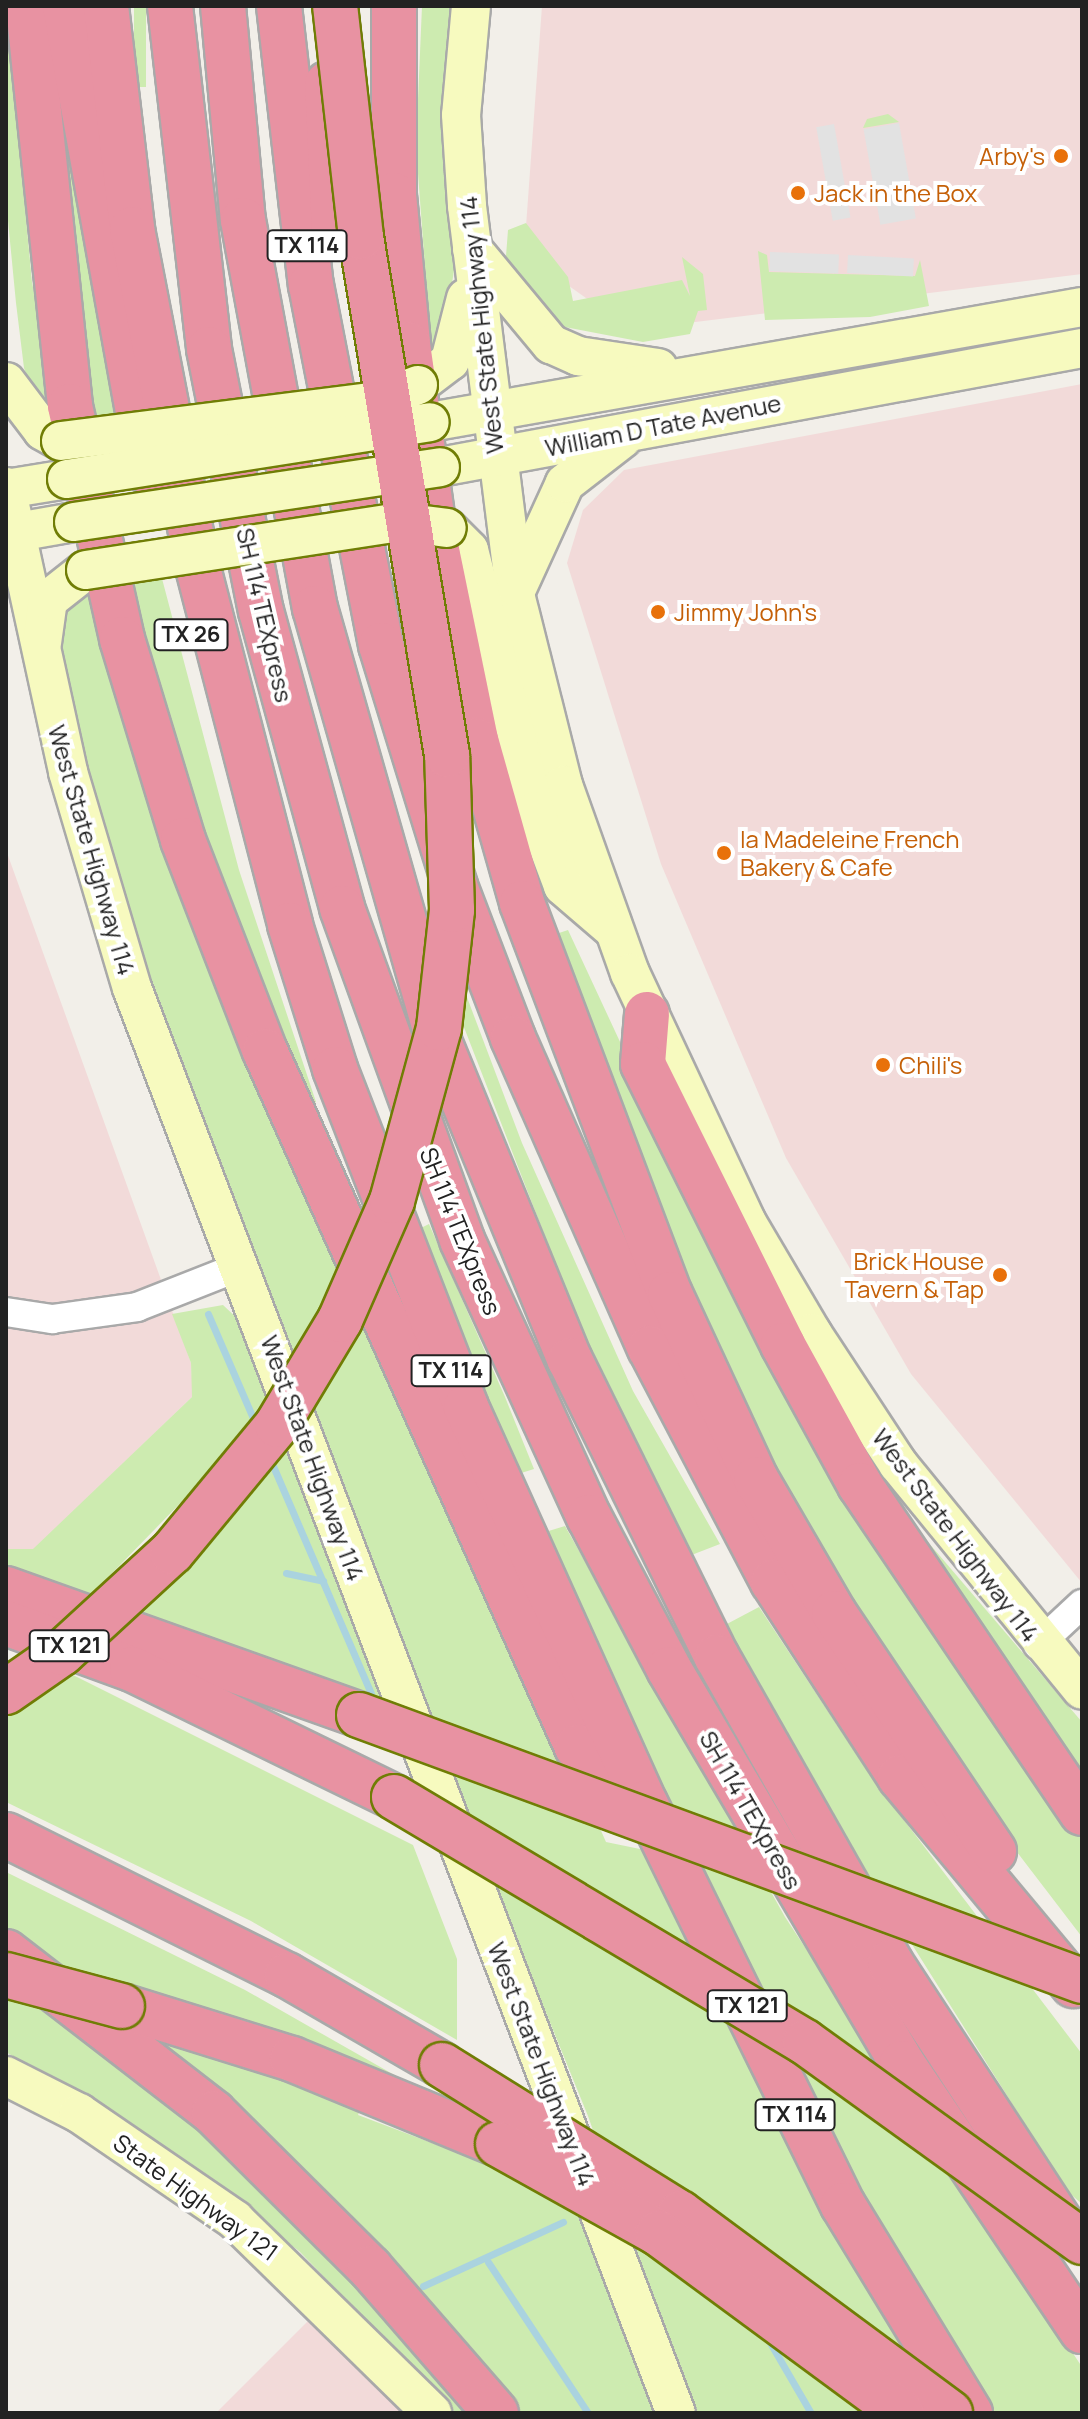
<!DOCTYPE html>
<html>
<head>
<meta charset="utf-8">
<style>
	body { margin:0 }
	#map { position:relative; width:1088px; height:2419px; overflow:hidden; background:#f2efe9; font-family:Manrope,sans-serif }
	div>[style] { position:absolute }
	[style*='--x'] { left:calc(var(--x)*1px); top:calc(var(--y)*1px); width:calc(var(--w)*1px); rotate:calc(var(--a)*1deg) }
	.commercial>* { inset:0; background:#f2dad9 }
	.grass>* { inset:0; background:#cdebb0; transform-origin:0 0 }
	.parking>* { inset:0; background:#e2e2e2; transform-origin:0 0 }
	.stream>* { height:7px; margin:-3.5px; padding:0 3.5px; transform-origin:3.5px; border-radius:3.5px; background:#aad3df }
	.roads { filter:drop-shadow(2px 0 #a9a9a9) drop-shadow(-2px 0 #a9a9a9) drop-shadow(0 2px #a9a9a9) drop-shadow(0 -2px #a9a9a9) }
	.minor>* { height:28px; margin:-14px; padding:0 14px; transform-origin:14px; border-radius:14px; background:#fff }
	.secondary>* { height:38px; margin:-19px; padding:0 19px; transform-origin:19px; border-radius:19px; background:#f7fabf }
	.motorway>* { height:44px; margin:-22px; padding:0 22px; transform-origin:22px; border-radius:22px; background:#e892a2 }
	.bridges { filter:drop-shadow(2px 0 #707d05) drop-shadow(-2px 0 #707d05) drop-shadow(0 2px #707d05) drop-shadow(0 -2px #707d05) }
	.secondary-bridge>* { height:38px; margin:-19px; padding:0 19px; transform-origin:19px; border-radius:19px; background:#f7fabf }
	.motorway-bridge>* { height:44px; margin:-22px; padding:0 22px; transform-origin:22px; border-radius:22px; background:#e892a2 }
	.dots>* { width:22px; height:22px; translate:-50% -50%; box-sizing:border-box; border:4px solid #fff; border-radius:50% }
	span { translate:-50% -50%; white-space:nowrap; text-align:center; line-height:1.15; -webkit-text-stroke:8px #fff; paint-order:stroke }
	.shield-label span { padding:2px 6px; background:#fff; border:2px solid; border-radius:6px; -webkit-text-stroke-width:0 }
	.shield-label { font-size:22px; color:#222; font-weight:700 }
	.food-label { font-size:24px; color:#c56008 }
	.right { translate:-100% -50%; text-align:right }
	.left { translate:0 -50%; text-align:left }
	.street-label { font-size:24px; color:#222 }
	.frame { position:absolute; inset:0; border:8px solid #222; pointer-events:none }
</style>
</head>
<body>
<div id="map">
	<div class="commercial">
		<div style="clip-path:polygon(542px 6px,1082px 6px,1082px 274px,631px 330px,524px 254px)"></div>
		<div style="clip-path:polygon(1082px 384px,1082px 1583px,911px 1374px,786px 1158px,661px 864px,567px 563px,583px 510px,624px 470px)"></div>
		<div style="clip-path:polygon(6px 850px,191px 1363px,193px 1396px,33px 1550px,17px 1553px,6px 1549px)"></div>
		<div style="clip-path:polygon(312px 2317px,409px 2413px,216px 2413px)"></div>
	</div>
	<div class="grass">
		<div style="clip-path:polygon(6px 6px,32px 282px,57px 412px,34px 395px,24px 368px,16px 303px,6px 200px)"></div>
		<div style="clip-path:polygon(50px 6px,123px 416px,115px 419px,89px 416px)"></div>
		<div style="left:134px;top:6px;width:12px;height:81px"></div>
		<div style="clip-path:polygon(422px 6px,457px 6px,456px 258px,442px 346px,431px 347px,416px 147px)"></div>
		<div style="clip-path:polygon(888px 114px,899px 122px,863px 128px,867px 119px)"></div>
		<div style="clip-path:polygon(526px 223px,568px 277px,573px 301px,682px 280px,690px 296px,682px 257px,703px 274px,707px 310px,698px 311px,690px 334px,643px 342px,549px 324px,517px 287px,506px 256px,508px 230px)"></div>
		<div style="clip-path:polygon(758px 251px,767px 255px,769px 272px,915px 276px,920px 260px,929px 306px,870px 317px,765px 320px)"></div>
		<div style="clip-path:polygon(160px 571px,239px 870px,316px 1102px,308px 1107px,216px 880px,121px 579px)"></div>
		<div style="clip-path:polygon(87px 587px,188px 898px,606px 1842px,698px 1861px,542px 1533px,565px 1526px,785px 1917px,1082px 2367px,1082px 2413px,692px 2413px,588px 2116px,405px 1666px,131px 939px,57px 659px,71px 594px)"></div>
		<div style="clip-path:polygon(568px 930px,721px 1259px,968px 1677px,1082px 1838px,1082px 1937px,926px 1733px,793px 1514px,664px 1242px,559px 933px)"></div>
		<div style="clip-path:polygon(465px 992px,522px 1143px,633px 1391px,720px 1544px,689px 1556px,594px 1363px,460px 1017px)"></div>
		<div style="clip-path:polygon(429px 1224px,505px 1397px,534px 1469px,518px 1474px,419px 1229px)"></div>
		<div style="clip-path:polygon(223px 1305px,240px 1321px,269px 1393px,226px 1456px,87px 1599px,6px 1569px,6px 1549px,33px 1549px,192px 1397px,191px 1363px,172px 1314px)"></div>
		<div style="clip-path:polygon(289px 1441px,387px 1705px,135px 1614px,231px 1516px)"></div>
		<div style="clip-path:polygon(904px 1514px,1082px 1722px,1082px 1786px)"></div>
		<div style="clip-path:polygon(759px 1607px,872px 1778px,1082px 2054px,1082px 2204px,1067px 2191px,852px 1849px,725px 1625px)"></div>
		<div style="clip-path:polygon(63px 1670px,413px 1845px,457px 1959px,457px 2040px,251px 1921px,6px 1802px,6px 1712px)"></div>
		<div style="clip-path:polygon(6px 1872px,245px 1990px,412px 2085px,64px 1972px,6px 1934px)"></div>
		<div style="clip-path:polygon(6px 2000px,80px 2020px,316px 2233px,476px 2413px,456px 2413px,299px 2251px,172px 2156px,6px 2052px)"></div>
		<div style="clip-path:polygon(163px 2031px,362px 2106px,358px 2115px,498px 2168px,584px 2216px,662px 2413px,509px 2413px,155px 2042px)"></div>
	</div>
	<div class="parking">
		<div style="left:899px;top:123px;width:97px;height:36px;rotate:80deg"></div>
		<div style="left:834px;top:124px;width:95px;height:18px;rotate:80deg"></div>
		<div style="left:770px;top:252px;width:69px;height:19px;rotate:2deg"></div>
		<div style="left:848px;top:255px;width:66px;height:18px;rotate:3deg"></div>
	</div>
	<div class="stream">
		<div style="--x:208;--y:1314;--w:121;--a:66.6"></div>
		<div style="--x:270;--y:1459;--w:255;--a:66.7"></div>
		<div style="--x:286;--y:1573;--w:38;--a:12"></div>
		<div style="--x:488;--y:2262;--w:181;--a:56.5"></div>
		<div style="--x:423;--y:2286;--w:154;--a:-24.6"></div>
		<div style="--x:765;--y:2334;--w:91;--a:59.8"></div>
	</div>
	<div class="roads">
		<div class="minor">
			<div style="--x:6;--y:1312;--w:47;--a:8.7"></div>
			<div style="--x:52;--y:1319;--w:86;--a:-8"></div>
			<div style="--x:137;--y:1307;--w:112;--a:-21.5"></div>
			<div style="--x:1038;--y:1645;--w:60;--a:-43"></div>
		</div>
		<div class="secondary">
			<div style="--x:471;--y:6;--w:109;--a:95.2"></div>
			<div style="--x:461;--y:115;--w:91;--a:86.2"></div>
			<div style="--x:467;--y:206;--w:391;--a:82.9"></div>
			<div style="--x:515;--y:594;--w:197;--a:75.9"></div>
			<div style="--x:563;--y:785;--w:200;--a:70.4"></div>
			<div style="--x:630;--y:973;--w:274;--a:64.9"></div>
			<div style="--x:746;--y:1221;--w:130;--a:59.5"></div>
			<div style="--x:812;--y:1333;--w:157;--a:56.7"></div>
			<div style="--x:898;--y:1464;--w:291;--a:50.8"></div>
			<div style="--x:472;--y:249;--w:124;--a:50.3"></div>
			<div style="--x:551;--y:344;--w:30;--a:24"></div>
			<div style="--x:578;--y:356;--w:81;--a:8.5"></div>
			<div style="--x:6;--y:382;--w:61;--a:52.9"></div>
			<div style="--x:43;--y:431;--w:21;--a:29"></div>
			<div style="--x:418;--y:385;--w:40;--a:-37"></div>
			<div style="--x:450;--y:361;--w:65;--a:-75.7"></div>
			<div style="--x:430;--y:422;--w:662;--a:-10"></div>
			<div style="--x:440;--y:467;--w:653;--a:-10.5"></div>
			<div style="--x:6;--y:487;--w:292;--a:77.7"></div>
			<div style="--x:68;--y:772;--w:225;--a:73.5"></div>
			<div style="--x:132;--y:988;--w:1525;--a:69.11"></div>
			<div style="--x:6;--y:489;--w:62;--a:-9.3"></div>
			<div style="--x:447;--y:528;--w:31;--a:45"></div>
			<div style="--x:469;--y:550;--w:269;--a:75.8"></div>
			<div style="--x:535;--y:811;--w:80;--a:69.5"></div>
			<div style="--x:563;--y:886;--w:66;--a:40.7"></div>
			<div style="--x:6;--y:534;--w:69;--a:-10"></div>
			<div style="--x:517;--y:588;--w:115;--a:-65.4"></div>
			<div style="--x:565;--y:483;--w:73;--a:-37.8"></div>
			<div style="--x:42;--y:643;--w:43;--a:-82.1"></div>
			<div style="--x:48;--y:600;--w:48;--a:-38.3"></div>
			<div style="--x:6;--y:2076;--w:82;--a:26.9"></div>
			<div style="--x:79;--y:2113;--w:189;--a:34.4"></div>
			<div style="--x:235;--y:2220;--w:276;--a:44.4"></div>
		</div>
		<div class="motorway">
			<div style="--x:28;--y:6;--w:402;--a:84"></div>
			<div style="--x:70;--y:406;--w:239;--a:77.4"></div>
			<div style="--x:122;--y:639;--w:210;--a:73.1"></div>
			<div style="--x:183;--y:840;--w:226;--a:68.8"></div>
			<div style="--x:265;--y:1051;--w:763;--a:65.85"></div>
			<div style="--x:577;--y:1747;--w:78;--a:39.8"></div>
			<div style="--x:65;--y:6;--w:474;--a:79.8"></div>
			<div style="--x:106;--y:6;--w:225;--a:83.3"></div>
			<div style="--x:132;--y:229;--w:345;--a:79"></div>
			<div style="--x:198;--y:568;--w:369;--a:75.5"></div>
			<div style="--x:290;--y:925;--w:151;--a:72.6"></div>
			<div style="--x:335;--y:1069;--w:362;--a:68.8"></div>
			<div style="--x:466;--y:1407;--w:435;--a:65.7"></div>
			<div style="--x:645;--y:1803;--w:448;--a:63.8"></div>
			<div style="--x:843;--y:2205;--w:244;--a:58.6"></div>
			<div style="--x:170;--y:6;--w:345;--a:83.5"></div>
			<div style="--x:209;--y:349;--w:267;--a:78.8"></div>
			<div style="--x:261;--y:611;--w:308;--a:74.7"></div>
			<div style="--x:342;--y:908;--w:353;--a:70.1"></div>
			<div style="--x:462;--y:1240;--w:305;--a:65.4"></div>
			<div style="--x:589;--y:1517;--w:172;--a:62.2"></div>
			<div style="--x:669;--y:1669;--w:458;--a:59.4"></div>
			<div style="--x:902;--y:2063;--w:323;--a:56.1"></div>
			<div style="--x:223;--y:6;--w:215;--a:84.7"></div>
			<div style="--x:243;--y:220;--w:395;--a:79.5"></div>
			<div style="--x:315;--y:608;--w:443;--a:74.1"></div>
			<div style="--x:436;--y:1034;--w:352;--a:67.7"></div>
			<div style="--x:570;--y:1360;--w:331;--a:63.7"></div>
			<div style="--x:717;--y:1657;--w:351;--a:60.4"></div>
			<div style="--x:890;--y:1962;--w:316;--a:56.8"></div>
			<div style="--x:279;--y:6;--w:281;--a:83.5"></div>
			<div style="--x:311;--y:285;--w:367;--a:79"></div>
			<div style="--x:381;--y:645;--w:252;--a:72.9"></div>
			<div style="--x:455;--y:886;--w:163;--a:69.1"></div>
			<div style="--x:513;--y:1038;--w:339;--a:66.2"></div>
			<div style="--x:650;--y:1348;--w:264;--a:62.3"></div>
			<div style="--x:773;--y:1582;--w:233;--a:56.9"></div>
			<div style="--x:900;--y:1777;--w:271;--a:50.2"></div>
			<div style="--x:394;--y:6;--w:189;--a:90"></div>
			<div style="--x:394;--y:195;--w:150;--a:84.6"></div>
			<div style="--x:408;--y:344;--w:208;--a:82"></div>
			<div style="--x:437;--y:550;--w:194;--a:78.4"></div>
			<div style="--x:476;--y:740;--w:169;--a:74.2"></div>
			<div style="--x:522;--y:903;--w:418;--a:69.3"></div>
			<div style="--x:670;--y:1294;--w:204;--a:65.1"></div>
			<div style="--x:756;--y:1479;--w:155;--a:59.8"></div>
			<div style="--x:834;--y:1613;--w:287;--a:56.1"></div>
			<div style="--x:327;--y:84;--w:151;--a:87.3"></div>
			<div style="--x:647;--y:1014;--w:50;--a:94.6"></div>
			<div style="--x:643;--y:1064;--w:314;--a:63.5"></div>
			<div style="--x:783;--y:1345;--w:160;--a:61.2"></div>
			<div style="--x:860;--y:1485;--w:396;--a:55.9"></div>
			<div style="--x:6;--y:1589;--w:375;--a:19.6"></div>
			<div style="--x:6;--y:1623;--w:134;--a:20.1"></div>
			<div style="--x:132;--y:1669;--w:292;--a:26"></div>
			<div style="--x:6;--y:1835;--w:314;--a:26.5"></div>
			<div style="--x:287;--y:1975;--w:179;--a:30.1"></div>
			<div style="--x:6;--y:1952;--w:263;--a:37.7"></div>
			<div style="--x:214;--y:2113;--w:220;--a:44.8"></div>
			<div style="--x:370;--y:2268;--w:192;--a:49"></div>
			<div style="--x:122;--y:2006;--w:178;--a:17.3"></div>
			<div style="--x:292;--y:2059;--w:223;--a:22.4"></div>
		</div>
	</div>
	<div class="bridges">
		<div class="secondary-bridge">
			<div style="--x:61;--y:441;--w:319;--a:-7.2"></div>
			<div style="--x:377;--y:401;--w:44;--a:-21.3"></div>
			<div style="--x:67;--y:479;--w:367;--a:-8.9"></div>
			<div style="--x:74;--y:522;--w:370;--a:-8.5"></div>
			<div style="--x:86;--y:570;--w:319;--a:-8.7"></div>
			<div style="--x:401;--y:522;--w:46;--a:7.4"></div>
		</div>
		<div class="motorway-bridge">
			<div style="--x:6;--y:1692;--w:68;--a:-34.9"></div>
			<div style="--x:62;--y:1653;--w:149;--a:-42.6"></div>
			<div style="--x:172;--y:1552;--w:165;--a:-50.4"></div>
			<div style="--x:277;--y:1425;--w:122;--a:-59"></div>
			<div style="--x:340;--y:1320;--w:130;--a:-66.4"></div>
			<div style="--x:392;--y:1201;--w:179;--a:-74.8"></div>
			<div style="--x:439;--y:1028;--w:119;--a:-83.7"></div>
			<div style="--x:452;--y:910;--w:155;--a:-91.8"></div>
			<div style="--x:447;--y:755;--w:525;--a:-99.43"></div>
			<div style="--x:361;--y:237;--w:232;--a:-96.4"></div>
			<div style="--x:359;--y:1715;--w:770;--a:20.2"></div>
			<div style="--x:394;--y:1797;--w:478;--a:30.8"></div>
			<div style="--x:805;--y:2042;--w:342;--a:35.8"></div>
			<div style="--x:6;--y:1975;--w:120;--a:15"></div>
			<div style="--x:442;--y:2065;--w:280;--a:31.9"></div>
			<div style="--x:680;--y:2213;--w:336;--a:36.5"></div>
			<div style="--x:498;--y:2144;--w:183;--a:29.1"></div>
			<div style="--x:658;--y:2233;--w:303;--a:36.4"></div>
		</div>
	</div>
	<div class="dots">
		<div style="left:1061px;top:156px;background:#e8710a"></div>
		<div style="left:798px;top:193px;background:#e8710a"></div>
		<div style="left:658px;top:612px;background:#e8710a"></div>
		<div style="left:724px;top:853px;background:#e8710a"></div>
		<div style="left:883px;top:1065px;background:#e8710a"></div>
		<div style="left:1000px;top:1275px;background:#e8710a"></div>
	</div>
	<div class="shield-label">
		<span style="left:307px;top:246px">TX 114</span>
		<span style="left:191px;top:635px">TX 26</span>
		<span style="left:451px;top:1371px">TX 114</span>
		<span style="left:69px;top:1646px">TX 121</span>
		<span style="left:747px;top:2006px">TX 121</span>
		<span style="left:795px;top:2115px">TX 114</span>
	</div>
	<div class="food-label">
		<span class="right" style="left:1045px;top:156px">Arby's</span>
		<span class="left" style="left:814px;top:193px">Jack in the Box</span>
		<span class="left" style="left:674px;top:612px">Jimmy John's</span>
		<span class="left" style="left:740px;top:853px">la Madeleine French<br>Bakery &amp; Cafe</span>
		<span class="left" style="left:899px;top:1065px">Chili's</span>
		<span class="right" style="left:984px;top:1275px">Brick House<br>Tavern &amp; Tap</span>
	</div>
	<div class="street-label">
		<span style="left:481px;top:325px;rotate:-96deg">West State Highway 114</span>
		<span style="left:663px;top:425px;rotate:-11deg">William D Tate Avenue</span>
		<span style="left:265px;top:615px;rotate:77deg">SH 114 TEXpress</span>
		<span style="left:92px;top:850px;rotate:74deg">West State Highway 114</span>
		<span style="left:461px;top:1231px;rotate:68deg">SH 114 TEXpress</span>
		<span style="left:313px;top:1458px;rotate:70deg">West State Highway 114</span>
		<span style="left:956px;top:1535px;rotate:53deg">West State Highway 114</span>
		<span style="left:751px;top:1810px;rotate:60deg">SH 114 TEXpress</span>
		<span style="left:542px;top:2064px;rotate:69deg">West State Highway 114</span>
		<span style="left:196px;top:2197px;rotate:36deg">State Highway 121</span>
	</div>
	<div class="frame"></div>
</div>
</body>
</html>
